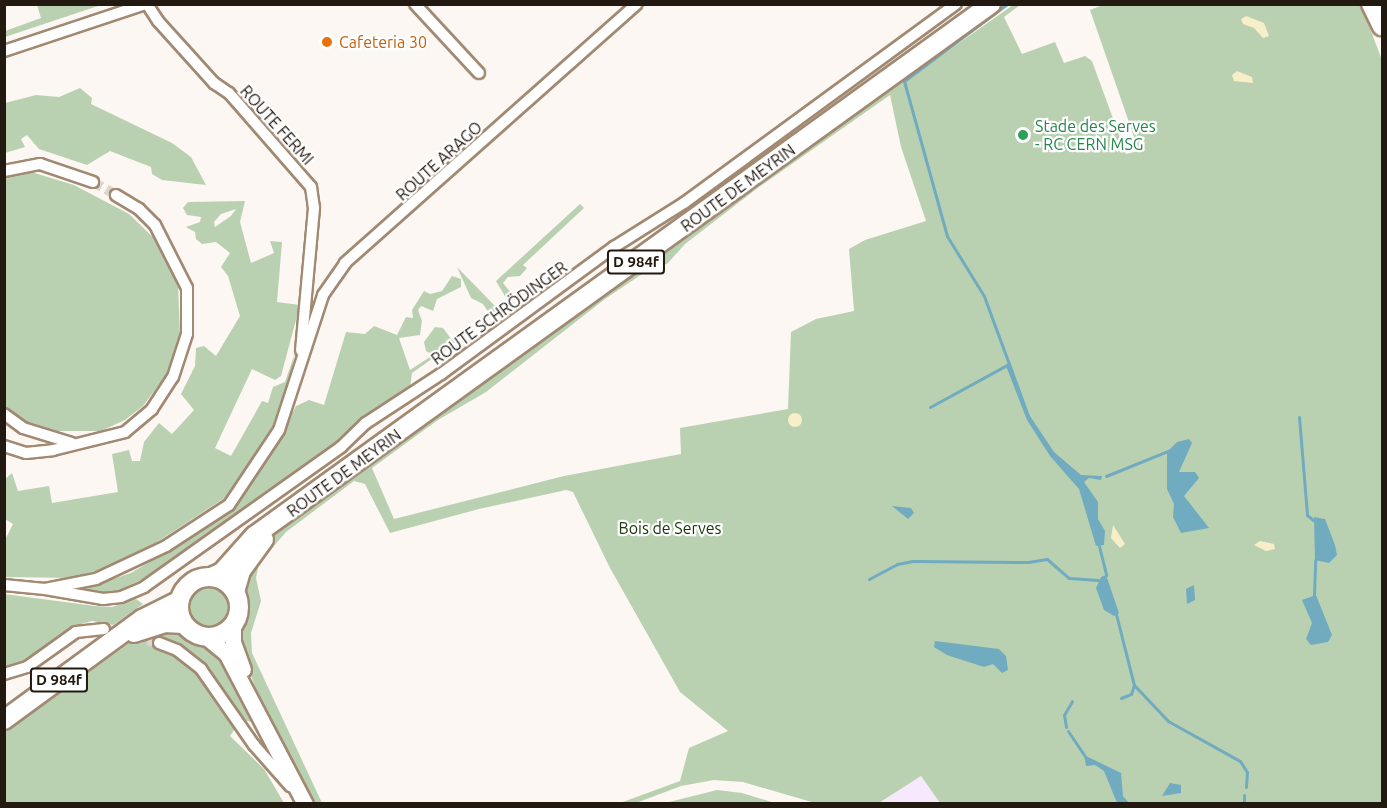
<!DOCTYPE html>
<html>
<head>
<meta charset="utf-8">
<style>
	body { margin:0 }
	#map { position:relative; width:1387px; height:808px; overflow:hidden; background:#fcf7f2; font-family:Ubuntu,sans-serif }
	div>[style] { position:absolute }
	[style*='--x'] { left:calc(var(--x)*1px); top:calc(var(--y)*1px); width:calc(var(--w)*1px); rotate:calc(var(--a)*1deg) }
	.industrial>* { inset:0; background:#f6e9fd }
	.green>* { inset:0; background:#b9d1b1 }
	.round { border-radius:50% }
	.sand>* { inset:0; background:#f8efc9 }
	.water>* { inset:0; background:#70abc0 }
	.stream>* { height:3px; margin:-1.5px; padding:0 1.5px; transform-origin:1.5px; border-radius:1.5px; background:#70abc0 }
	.street-tunnel>* { height:10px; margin-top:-5px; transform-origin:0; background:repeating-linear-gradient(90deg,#dbd6d0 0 10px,transparent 0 15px) }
	.roads { filter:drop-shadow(2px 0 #a18972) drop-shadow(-2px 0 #a18972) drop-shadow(0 2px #a18972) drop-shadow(0 -2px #a18972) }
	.street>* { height:10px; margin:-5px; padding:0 5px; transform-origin:5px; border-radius:5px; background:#fff }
	.secondary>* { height:15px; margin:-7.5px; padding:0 7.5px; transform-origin:7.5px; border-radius:7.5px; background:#fff }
	.primary>* { height:18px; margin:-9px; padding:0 9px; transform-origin:9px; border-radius:9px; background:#fff }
	.primary>.ring { margin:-9px; padding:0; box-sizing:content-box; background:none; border:18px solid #fff; border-radius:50% }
	.dots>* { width:16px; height:16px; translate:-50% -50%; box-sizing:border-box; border:3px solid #fff; border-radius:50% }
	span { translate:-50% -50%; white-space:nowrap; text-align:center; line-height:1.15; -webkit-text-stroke:4.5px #fff; paint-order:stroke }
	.shield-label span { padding:2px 4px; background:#fff; border:2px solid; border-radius:4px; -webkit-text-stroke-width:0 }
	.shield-label { font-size:15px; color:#221910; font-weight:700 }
	.food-label { font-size:16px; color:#c56008 }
	.left { translate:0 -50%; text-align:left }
	.street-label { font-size:16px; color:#221910 }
	.leisure-label { font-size:16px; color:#27864d }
	.park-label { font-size:16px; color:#18370b }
	.frame { position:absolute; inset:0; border:6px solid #221910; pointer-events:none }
</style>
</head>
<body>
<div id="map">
	<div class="industrial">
		<div style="clip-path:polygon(921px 776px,940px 803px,879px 804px)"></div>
	</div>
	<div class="green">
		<div style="clip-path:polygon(evenodd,1105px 4px,1361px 5px,1382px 60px,1382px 803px,940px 803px,921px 776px,879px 803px,815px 803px,743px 782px,714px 780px,681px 786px,636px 803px,620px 803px,680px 781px,689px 748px,728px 731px,680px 692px,610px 568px,573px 492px,566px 490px,479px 509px,390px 533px,365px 484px,354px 481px,286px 532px,259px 563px,256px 578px,261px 601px,251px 633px,252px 653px,322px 803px,313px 803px,262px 705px,238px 641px,247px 607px,242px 586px,270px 538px,903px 76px,905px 81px,1013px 5px,1020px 5px,1004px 17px,1022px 54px,1055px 42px,1064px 63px,1085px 56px,1092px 61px,1126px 154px,1139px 151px,1090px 10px,1105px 4px,890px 95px,901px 147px,926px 221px,865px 240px,849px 249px,854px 311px,816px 319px,791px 332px,788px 409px,680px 428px,681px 454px,564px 476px,394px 519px,372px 468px,438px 420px,486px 392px,605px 299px,654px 266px,667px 264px,685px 244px,759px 187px,890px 95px)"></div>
		<div style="clip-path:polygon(37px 5px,37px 4px,101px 5px,5px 37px,5px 31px,41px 18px)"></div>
		<div style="clip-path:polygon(80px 88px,92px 98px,91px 104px,172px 143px,191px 157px,206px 185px,162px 180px,152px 174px,151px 167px,110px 151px,87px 165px,39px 149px,27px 135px,21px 139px,25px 147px,5px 153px,5px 103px,36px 95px,59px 97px)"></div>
		<div style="clip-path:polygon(31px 172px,74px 185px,129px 214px,159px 243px,178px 283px,180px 335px,166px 375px,143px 406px,125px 420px,101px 431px,48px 431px,25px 423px,5px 406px,5px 176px)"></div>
		<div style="clip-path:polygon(evenodd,245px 201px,240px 222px,251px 263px,274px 253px,270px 241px,282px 242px,277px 302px,300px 305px,281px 376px,275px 380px,252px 369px,215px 448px,231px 456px,262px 401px,268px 403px,273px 387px,285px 382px,295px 353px,288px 385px,273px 425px,226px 497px,151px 546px,110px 567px,72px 578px,5px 577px,5px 540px,13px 524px,5px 519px,4px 480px,12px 473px,18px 491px,49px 486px,52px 503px,118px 492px,112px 454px,129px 450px,132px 461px,140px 461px,144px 442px,159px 423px,172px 434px,194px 410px,181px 394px,195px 366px,196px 348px,204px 346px,216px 356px,240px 316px,228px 276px,221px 267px,230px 253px,216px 242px,202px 244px,196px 239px,195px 232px,186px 227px,200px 222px,201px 217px,187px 215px,183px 208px,188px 202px,245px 201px,236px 209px,231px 216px,215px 227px,214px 222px,221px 214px,236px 209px)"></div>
		<div style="clip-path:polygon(580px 204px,584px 208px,523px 265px,527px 268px,520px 276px,508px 277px,503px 283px,515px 298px,509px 303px,496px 281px)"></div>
		<div style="clip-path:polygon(457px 267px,496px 307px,505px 307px,491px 316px,483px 304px,471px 298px)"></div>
		<div style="clip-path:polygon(452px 276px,461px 279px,461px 287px,437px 299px,433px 311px,421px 306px,418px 310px,422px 321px,420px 335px,399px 338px,410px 370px,433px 355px,426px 351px,424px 342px,435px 327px,443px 328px,452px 340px,470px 332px,412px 373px,410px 387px,378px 407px,346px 440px,314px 457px,158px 572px,115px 592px,96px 594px,79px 590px,131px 573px,229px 513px,265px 464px,296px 406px,309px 400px,324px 405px,346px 332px,365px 334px,374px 326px,397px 335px,406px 317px,413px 318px,412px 310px,424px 291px,430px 294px,442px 291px)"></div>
		<div class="round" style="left:188px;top:586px;width:42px;height:42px"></div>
		<div style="clip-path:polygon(4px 594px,95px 606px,112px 607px,136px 599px,143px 604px,113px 625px,92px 621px,78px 625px,22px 664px,5px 669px)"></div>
		<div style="clip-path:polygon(180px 629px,216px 654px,251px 722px,244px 720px,191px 653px,159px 637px,155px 648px,186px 662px,203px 679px,236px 727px,230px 736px,264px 769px,284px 803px,5px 803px,4px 733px,135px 639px)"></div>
		<div style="clip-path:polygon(717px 790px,742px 793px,775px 803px,665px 803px)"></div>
	</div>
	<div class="sand">
		<div style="clip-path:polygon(1246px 16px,1264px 23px,1269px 36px,1263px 38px,1254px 28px,1243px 24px,1241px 19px)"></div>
		<div style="clip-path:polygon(1237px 71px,1252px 77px,1253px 83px,1234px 81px,1232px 75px)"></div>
		<div class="round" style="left:788px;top:413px;width:14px;height:14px"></div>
		<div style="clip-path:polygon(1113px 525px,1125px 544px,1120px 548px,1111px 538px)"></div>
		<div style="clip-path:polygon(1260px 541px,1274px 544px,1275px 549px,1266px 551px,1254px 545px)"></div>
	</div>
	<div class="water">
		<div style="clip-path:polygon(1011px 364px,1030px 416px,1054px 452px,1081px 475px,1102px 476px,1101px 480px,1089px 478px,1084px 482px,1098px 502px,1098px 519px,1105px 531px,1104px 545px,1096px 546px,1079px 489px,1050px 456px,1027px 420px,1006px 366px)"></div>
		<div style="clip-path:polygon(1189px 439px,1192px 443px,1179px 472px,1195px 472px,1199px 478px,1184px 496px,1209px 528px,1181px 533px,1173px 517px,1174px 504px,1167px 489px,1167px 452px,1177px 442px)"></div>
		<div style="clip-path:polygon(892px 506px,911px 508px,914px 513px,908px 519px)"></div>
		<div style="clip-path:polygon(1314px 517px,1325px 519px,1335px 545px,1337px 555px,1329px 563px,1315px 560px)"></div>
		<div style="clip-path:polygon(1106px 575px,1119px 613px,1114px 616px,1104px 610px,1096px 588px,1101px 577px)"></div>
		<div style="clip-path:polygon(1194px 585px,1195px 600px,1187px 604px,1186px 589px)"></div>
		<div style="clip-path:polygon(1316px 595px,1332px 635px,1328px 642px,1311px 645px,1306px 639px,1312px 623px,1302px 600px)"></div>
		<div style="clip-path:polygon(935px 641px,999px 649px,1006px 656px,1008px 670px,1002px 673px,993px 664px,984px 667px,947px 655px,934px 647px)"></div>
		<div style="clip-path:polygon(1084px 755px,1121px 773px,1123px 796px,1129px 803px,1117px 803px,1104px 771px,1095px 765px,1086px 766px)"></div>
		<div style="clip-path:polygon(1170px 783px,1181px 785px,1181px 793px,1162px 796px)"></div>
	</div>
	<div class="stream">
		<div style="--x:930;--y:407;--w:90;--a:-28.6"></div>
		<div style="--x:1009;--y:364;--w:72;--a:-110.2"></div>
		<div style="--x:984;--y:296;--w:70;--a:-121.7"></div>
		<div style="--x:947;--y:236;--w:161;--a:-105.5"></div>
		<div style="--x:904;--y:81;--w:129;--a:-36.8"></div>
		<div style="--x:1299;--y:417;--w:98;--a:85.3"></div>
		<div style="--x:1307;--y:515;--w:8;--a:40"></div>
		<div style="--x:1106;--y:476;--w:67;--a:-22"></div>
		<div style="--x:1099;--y:546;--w:30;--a:76"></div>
		<div style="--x:869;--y:579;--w:32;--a:-28"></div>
		<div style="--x:897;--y:564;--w:16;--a:-11"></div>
		<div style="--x:913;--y:561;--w:115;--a:0.5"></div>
		<div style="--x:1028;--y:562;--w:19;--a:-9"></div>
		<div style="--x:1047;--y:559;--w:29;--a:41"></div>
		<div style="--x:1069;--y:578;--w:29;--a:4"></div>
		<div style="--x:1314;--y:595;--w:35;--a:-88"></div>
		<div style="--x:1116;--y:614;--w:73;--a:75.8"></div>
		<div style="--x:1134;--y:685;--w:50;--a:46.6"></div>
		<div style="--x:1168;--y:721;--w:82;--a:29.1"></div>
		<div style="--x:1240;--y:761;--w:13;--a:58"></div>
		<div style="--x:1247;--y:772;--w:15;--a:94"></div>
		<div style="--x:1121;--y:698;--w:11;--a:-22"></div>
		<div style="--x:1131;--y:694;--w:9;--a:-72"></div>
		<div style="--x:1066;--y:727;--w:12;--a:-99"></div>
		<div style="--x:1064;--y:715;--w:16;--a:-60"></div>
		<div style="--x:1068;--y:731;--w:29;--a:56"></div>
		<div style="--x:1244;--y:804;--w:9;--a:-90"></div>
	</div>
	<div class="street-tunnel">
		<div style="--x:93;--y:182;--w:26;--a:29"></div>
		<div style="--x:104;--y:629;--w:57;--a:14.3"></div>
	</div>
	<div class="roads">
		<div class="street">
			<div style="--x:147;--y:4;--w:20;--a:57"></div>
			<div style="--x:158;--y:21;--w:84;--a:47.9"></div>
			<div style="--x:214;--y:83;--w:18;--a:34"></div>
			<div style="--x:229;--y:93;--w:125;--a:48.9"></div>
			<div style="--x:311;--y:187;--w:21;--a:82"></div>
			<div style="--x:314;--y:208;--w:143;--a:95.2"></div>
			<div style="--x:415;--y:4;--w:94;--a:47.2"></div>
			<div style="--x:4;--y:51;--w:149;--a:-18.4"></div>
			<div style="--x:4;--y:171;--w:37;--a:-11"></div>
			<div style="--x:40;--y:164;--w:56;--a:18.8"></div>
			<div style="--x:4;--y:414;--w:24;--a:36"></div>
			<div style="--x:23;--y:428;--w:51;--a:17"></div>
			<div style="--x:4;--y:446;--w:23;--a:18"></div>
			<div style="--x:26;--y:453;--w:27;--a:-6"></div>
			<div style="--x:53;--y:450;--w:74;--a:-14"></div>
			<div style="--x:125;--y:432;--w:35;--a:-40"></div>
			<div style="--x:152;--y:409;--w:38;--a:-57"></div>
			<div style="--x:173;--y:377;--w:45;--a:-72"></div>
			<div style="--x:187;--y:334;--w:46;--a:-90"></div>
			<div style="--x:187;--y:288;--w:71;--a:-116.9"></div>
			<div style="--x:155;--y:225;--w:23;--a:-135"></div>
			<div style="--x:139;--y:209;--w:27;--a:-149"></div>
			<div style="--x:4;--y:585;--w:41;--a:5.6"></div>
			<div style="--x:45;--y:589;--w:52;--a:-11.1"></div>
			<div style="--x:96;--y:579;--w:77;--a:-25.2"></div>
			<div style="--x:166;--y:546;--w:75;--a:-33.1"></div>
			<div style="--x:229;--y:505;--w:90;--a:-56.3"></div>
			<div style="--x:279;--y:430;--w:142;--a:-71.9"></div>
			<div style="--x:323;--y:295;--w:39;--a:-55"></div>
			<div style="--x:345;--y:263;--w:390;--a:-41.6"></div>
			<div style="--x:45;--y:589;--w:59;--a:9.8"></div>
			<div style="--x:103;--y:599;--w:18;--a:-6"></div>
			<div style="--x:121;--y:597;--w:25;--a:-23"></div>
			<div style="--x:144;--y:587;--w:242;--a:-35.4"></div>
			<div style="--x:341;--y:447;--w:35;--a:-44"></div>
			<div style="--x:366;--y:423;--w:90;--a:-33.2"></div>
			<div style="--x:441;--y:374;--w:215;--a:-36.3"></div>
			<div style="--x:614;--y:247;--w:83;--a:-32.2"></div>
			<div style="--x:684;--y:203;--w:337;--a:-36.2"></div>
			<div style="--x:159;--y:643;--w:19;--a:21"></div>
			<div style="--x:177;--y:650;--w:31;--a:38"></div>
			<div style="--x:201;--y:669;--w:93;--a:55.1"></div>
			<div style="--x:254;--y:745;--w:55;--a:48.7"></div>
			<div style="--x:4;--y:674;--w:24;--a:-17"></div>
			<div style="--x:27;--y:667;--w:60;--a:-35.5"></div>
			<div style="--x:76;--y:632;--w:28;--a:-6"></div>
		</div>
		<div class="secondary">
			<div style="--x:233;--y:625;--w:17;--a:90"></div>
			<div style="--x:233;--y:642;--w:29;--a:70"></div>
			<div style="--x:206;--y:637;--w:26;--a:39"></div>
			<div style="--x:226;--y:653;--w:170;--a:62.4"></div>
		</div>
		<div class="primary">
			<div style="--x:1371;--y:4;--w:25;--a:64"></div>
			<div style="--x:211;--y:577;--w:12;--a:-24"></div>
			<div style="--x:222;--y:572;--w:48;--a:-48.4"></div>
			<div style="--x:254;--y:536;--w:909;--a:-35.82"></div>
			<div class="ring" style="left:179px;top:577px;width:42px;height:42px"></div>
			<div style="--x:235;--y:592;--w:22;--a:-74"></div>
			<div style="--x:241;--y:571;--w:39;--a:-54"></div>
			<div style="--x:134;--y:633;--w:32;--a:-18"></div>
			<div style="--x:164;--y:623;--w:20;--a:3"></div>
			<div style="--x:4;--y:720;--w:171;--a:-36.2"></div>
			<div style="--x:142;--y:619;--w:42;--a:-26.6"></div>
		</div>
	</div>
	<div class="dots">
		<div style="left:327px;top:42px;background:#e8710a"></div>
		<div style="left:1023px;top:135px;background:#2e9e5b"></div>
	</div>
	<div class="shield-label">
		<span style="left:636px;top:262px">D 984f</span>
		<span style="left:59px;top:680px">D 984f</span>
	</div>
	<div class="food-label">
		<span class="left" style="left:339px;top:42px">Cafeteria 30</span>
	</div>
	<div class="street-label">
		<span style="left:277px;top:125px;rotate:48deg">ROUTE FERMI</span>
		<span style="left:439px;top:161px;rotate:-42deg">ROUTE ARAGO</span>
		<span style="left:738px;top:188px;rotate:-36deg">ROUTE DE MEYRIN</span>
		<span style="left:499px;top:313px;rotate:-36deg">ROUTE SCHRÖDINGER</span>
		<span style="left:344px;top:473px;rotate:-36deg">ROUTE DE MEYRIN</span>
	</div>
	<div class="leisure-label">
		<span class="left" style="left:1035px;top:135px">Stade des Serves<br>- RC CERN MSG</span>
	</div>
	<div class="park-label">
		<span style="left:670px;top:528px">Bois de Serves</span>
	</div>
	<div class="frame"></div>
</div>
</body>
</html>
